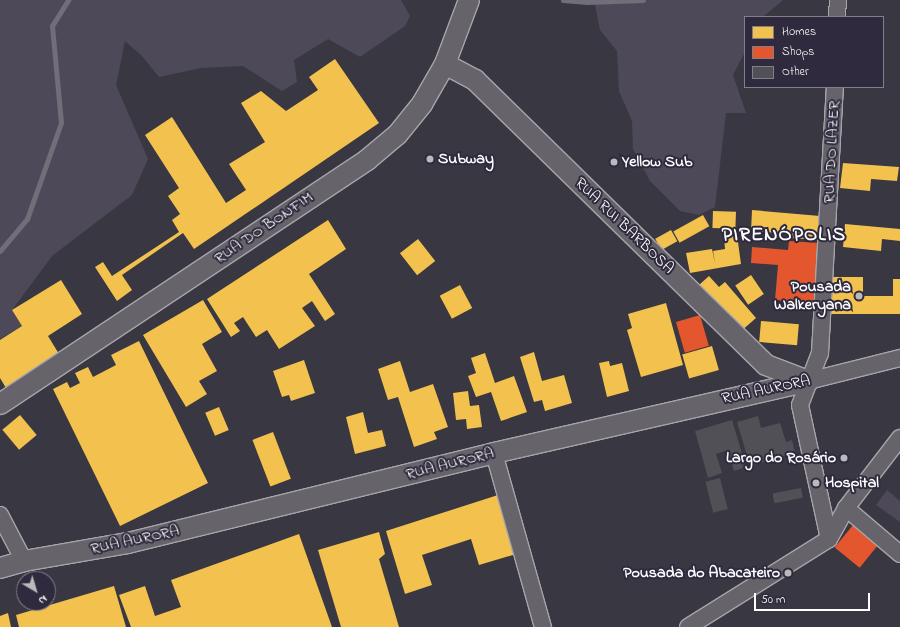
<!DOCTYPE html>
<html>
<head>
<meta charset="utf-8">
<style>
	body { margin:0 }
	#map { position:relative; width:900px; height:627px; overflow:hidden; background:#393741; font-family:"Indie Flower",sans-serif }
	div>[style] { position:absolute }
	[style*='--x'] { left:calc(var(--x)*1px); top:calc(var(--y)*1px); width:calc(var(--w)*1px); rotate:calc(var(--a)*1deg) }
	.green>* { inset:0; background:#4e4958 }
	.homes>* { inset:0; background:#f2c14e; transform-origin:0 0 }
	.shops>* { inset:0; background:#e4572e; transform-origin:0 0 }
	.stream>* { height:4.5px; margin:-2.25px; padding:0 2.25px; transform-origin:2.25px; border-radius:2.25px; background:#716e79 }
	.building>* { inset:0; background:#515056; transform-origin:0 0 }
	.roads { filter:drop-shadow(1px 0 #a6a5aa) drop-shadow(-1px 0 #a6a5aa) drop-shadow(0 1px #a6a5aa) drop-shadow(0 -1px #a6a5aa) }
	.minor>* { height:16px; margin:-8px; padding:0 8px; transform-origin:8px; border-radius:8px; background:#66646a }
	.major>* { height:20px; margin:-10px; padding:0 10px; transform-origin:10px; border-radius:10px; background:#66646a }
	.dots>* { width:11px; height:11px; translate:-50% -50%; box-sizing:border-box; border:2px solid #2f2a3d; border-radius:50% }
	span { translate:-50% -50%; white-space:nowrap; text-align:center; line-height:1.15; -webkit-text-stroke:4px #2f2a3d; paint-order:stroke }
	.street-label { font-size:16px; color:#fff }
	.poi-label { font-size:16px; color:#fff; font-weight:700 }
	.left { translate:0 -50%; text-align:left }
	.right { translate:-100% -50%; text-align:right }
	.district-label { font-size:20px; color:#fff; font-weight:700; letter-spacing:1px }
	.legend { position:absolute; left:744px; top:16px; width:140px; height:72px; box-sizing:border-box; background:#2f2a3d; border:1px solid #827f8b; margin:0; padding:5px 7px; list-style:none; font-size:12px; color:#fff }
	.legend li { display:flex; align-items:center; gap:8px; height:20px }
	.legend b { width:20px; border:1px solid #827f8b }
	.north { position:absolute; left:16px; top:571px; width:40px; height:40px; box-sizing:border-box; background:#2f2a3d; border:1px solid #827f8b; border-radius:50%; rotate:142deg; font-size:11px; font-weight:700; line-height:16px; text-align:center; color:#fff }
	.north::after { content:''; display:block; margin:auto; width:14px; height:18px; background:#bab9bc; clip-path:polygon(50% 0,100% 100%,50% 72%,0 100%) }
	.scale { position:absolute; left:754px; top:593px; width:116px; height:18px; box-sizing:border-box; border:2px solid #fff; border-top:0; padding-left:5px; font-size:12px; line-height:14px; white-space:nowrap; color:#fff; -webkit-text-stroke:3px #2f2a3d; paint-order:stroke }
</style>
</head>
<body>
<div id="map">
	<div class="green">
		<div style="clip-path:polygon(0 0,401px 0,410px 16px,405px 26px,360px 57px,328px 39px,294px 60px,297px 82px,282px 91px,243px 66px,201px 68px,159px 77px,142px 56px,125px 41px,116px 85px,148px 159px,132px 195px,52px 256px,12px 310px,22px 326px,0 339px)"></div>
		<div style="clip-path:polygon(594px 0,783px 0,763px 17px,745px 17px,745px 52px,733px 75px,746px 113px,726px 113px,715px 207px,699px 215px,680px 211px,650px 181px,633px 149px,632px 121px,619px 91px,617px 51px,600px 30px)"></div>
		<div style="clip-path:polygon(887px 490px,900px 501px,900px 522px,876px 505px)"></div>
	</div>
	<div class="homes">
		<div style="clip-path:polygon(335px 59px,379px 123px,194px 249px,183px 233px,122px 275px,132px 290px,117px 301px,95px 267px,103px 262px,112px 276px,179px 232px,172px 220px,180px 214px,168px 196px,179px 188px,145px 135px,172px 117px,226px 203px,246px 190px,229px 164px,265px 142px,241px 103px,261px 91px,286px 111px,318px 90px,309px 77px)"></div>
		<div style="clip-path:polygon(843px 163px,899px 167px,897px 181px,871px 179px,870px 191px,840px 188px)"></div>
		<div style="clip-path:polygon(752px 210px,820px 216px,817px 240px,790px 238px,790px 234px,751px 231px)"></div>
		<div style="left:713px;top:211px;width:23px;height:17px;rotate:2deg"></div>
		<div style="left:703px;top:215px;width:13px;height:34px;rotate:61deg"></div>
		<div style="clip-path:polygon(328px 220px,346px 249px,309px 274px,335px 314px,325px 321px,312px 301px,302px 308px,315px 326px,279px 349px,267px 330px,256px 337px,243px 317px,234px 323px,240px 331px,231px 337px,207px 299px)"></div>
		<div style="clip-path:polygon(845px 224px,900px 229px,900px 241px,882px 239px,881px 251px,843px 247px)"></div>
		<div style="left:671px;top:230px;width:13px;height:18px;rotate:61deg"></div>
		<div style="clip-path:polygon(737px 235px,741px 264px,690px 273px,686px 253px,712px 249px,715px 263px,713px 251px,725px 249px,724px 237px)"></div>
		<div style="left:418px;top:239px;width:28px;height:23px;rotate:52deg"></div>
		<div style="left:751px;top:275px;width:23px;height:19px;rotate:56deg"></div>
		<div style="clip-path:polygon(709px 276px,719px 287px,725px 282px,756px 318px,740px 332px,699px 285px)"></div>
		<div style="clip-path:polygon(828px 277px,863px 277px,863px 296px,893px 296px,893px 279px,900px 279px,900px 314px,828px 314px)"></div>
		<div style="clip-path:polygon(61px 280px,82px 314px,48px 336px,59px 354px,6px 388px,0 378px,0 340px,22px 326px,12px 310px)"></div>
		<div style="left:460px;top:285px;width:26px;height:23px;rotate:62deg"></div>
		<div style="clip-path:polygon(203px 300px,222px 332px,202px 344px,217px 371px,199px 381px,207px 394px,186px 407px,143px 335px)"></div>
		<div style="clip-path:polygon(666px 303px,683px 365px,641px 377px,627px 330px,632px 328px,628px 314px)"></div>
		<div style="left:761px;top:321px;width:38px;height:21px;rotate:5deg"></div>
		<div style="clip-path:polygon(139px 341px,208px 483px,120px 526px,53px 389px,67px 382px,70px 388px,80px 383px,75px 373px,88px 367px,93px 377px,116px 365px,111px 355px)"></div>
		<div style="left:712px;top:346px;width:25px;height:31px;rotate:74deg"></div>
		<div style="clip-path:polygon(534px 352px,542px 381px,564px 375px,572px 403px,545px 411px,542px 400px,534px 402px,520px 357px)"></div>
		<div style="clip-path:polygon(485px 353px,495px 383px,514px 376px,527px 412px,501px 421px,491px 392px,476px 397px,468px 376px,476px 373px,471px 358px)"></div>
		<div style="clip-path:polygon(304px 360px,315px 393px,291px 401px,289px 395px,282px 397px,273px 371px)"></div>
		<div style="clip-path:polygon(400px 361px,410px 392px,433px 384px,448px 427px,434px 432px,437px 439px,414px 447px,398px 397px,388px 400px,378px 369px)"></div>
		<div style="clip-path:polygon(609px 361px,610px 366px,622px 363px,629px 391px,607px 397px,599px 363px)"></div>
		<div style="clip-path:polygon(468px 391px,470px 406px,479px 405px,482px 427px,467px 429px,466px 419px,456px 420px,453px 393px)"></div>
		<div style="left:219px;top:407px;width:25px;height:15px;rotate:67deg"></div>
		<div style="clip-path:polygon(363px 412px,368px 433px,382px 430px,386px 446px,355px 454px,346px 417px)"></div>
		<div style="left:20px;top:415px;width:26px;height:23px;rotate:50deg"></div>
		<div style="left:273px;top:432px;width:50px;height:22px;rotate:69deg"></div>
		<div style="clip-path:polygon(498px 495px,516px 554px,479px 565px,471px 539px,422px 555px,432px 585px,405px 594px,386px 531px)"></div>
		<div style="clip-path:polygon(379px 532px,385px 554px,379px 559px,399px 627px,341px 627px,318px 550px)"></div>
		<div style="clip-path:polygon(299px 534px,332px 627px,131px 627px,119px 595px,145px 586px,155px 616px,181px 607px,171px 580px)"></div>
		<div style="clip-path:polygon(114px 586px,126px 627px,19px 627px,16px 615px)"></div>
		<div style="clip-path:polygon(8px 613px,11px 627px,0 627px,0 616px)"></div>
	</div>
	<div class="shops">
		<div style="clip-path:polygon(789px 241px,819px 243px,814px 303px,775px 300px,778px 265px,751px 263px,752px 247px,788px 250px)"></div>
		<div style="left:700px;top:315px;width:32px;height:25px;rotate:74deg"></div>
		<div style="left:853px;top:525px;width:32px;height:29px;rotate:39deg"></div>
	</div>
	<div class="stream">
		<div style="--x:563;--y:0;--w:24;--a:5"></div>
		<div style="--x:587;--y:2;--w:56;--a:-2"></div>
		<div style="--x:0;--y:251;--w:42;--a:-49.8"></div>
		<div style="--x:27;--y:219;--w:102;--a:-70.5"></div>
		<div style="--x:61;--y:123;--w:97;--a:-95.3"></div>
		<div style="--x:52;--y:26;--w:31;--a:-58"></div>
	</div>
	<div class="building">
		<div style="clip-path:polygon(758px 416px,761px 428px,780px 423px,786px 442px,792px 440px,795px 453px,750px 466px,737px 422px)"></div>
		<div style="clip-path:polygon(732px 420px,746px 467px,734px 471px,728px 450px,716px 454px,722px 473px,708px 478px,695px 431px)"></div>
		<div style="left:720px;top:478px;width:32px;height:15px;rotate:76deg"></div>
		<div style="left:801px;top:488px;width:10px;height:29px;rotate:79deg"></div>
	</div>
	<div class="roads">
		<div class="minor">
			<div style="--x:837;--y:17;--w:17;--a:-87"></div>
			<div style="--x:808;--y:381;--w:95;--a:-14"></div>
			<div style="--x:494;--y:453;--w:181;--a:74.3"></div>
			<div style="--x:846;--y:508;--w:71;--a:40.4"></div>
			<div style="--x:0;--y:515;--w:52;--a:62.4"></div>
			<div style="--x:829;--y:539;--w:137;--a:-102.2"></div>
			<div style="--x:800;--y:405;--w:56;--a:-69"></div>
			<div style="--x:820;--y:353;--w:266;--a:-86.8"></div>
			<div style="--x:688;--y:627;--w:166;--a:-32"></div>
			<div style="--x:829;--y:539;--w:35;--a:-61"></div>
			<div style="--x:846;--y:508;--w:88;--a:-52.4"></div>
		</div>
		<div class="major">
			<div style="--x:445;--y:64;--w:34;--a:28"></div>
			<div style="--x:475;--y:80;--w:407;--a:44.4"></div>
			<div style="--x:766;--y:365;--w:45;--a:20.9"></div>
			<div style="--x:0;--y:404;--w:441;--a:-33.6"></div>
			<div style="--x:367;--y:160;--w:39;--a:-40"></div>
			<div style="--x:397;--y:135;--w:40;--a:-51"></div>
			<div style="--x:422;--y:104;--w:46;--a:-60.1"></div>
			<div style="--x:445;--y:64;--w:68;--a:-69.4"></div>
			<div style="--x:0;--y:568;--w:25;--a:-16"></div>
			<div style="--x:24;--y:561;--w:106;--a:-9.8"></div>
			<div style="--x:128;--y:543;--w:377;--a:-13.8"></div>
			<div style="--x:494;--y:453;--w:322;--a:-12.9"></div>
		</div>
	</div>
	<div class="dots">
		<div style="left:430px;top:159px;background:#bab9bc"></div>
		<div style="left:614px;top:162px;background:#bab9bc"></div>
		<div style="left:859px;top:296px;background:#bab9bc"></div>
		<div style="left:844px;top:458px;background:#bab9bc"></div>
		<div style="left:816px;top:483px;background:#bab9bc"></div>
		<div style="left:788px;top:573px;background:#bab9bc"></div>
	</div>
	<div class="street-label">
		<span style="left:832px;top:152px;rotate:-87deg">RUA DO LAZER</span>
		<span style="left:624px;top:226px;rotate:44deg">RUA RUI BARBOSA</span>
		<span style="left:264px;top:228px;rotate:-34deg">RUA DO BONFIM</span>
		<span style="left:766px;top:390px;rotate:-12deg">RUA AURORA</span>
		<span style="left:450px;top:464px;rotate:-14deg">RUA AURORA</span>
		<span style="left:135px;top:540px;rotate:-12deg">RUA AURORA</span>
	</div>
	<div class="poi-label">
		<span class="left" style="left:438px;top:159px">Subway</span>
		<span class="left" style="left:622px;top:162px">Yellow Sub</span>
		<span class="right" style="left:851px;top:296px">Pousada<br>Walkeryana</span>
		<span class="right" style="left:836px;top:458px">Largo do Rosário</span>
		<span class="left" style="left:825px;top:483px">Hospital</span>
		<span class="right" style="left:780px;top:573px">Pousada do Abacateiro</span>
	</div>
	<div class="district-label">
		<span style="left:784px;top:235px">PIRENÓPOLIS</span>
	</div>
	<ul class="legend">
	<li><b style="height:11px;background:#f2c14e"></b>Homes</li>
	<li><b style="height:11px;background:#e4572e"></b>Shops</li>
	<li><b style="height:11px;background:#515056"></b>Other</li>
	</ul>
	<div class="north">N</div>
	<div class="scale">50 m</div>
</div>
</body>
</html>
